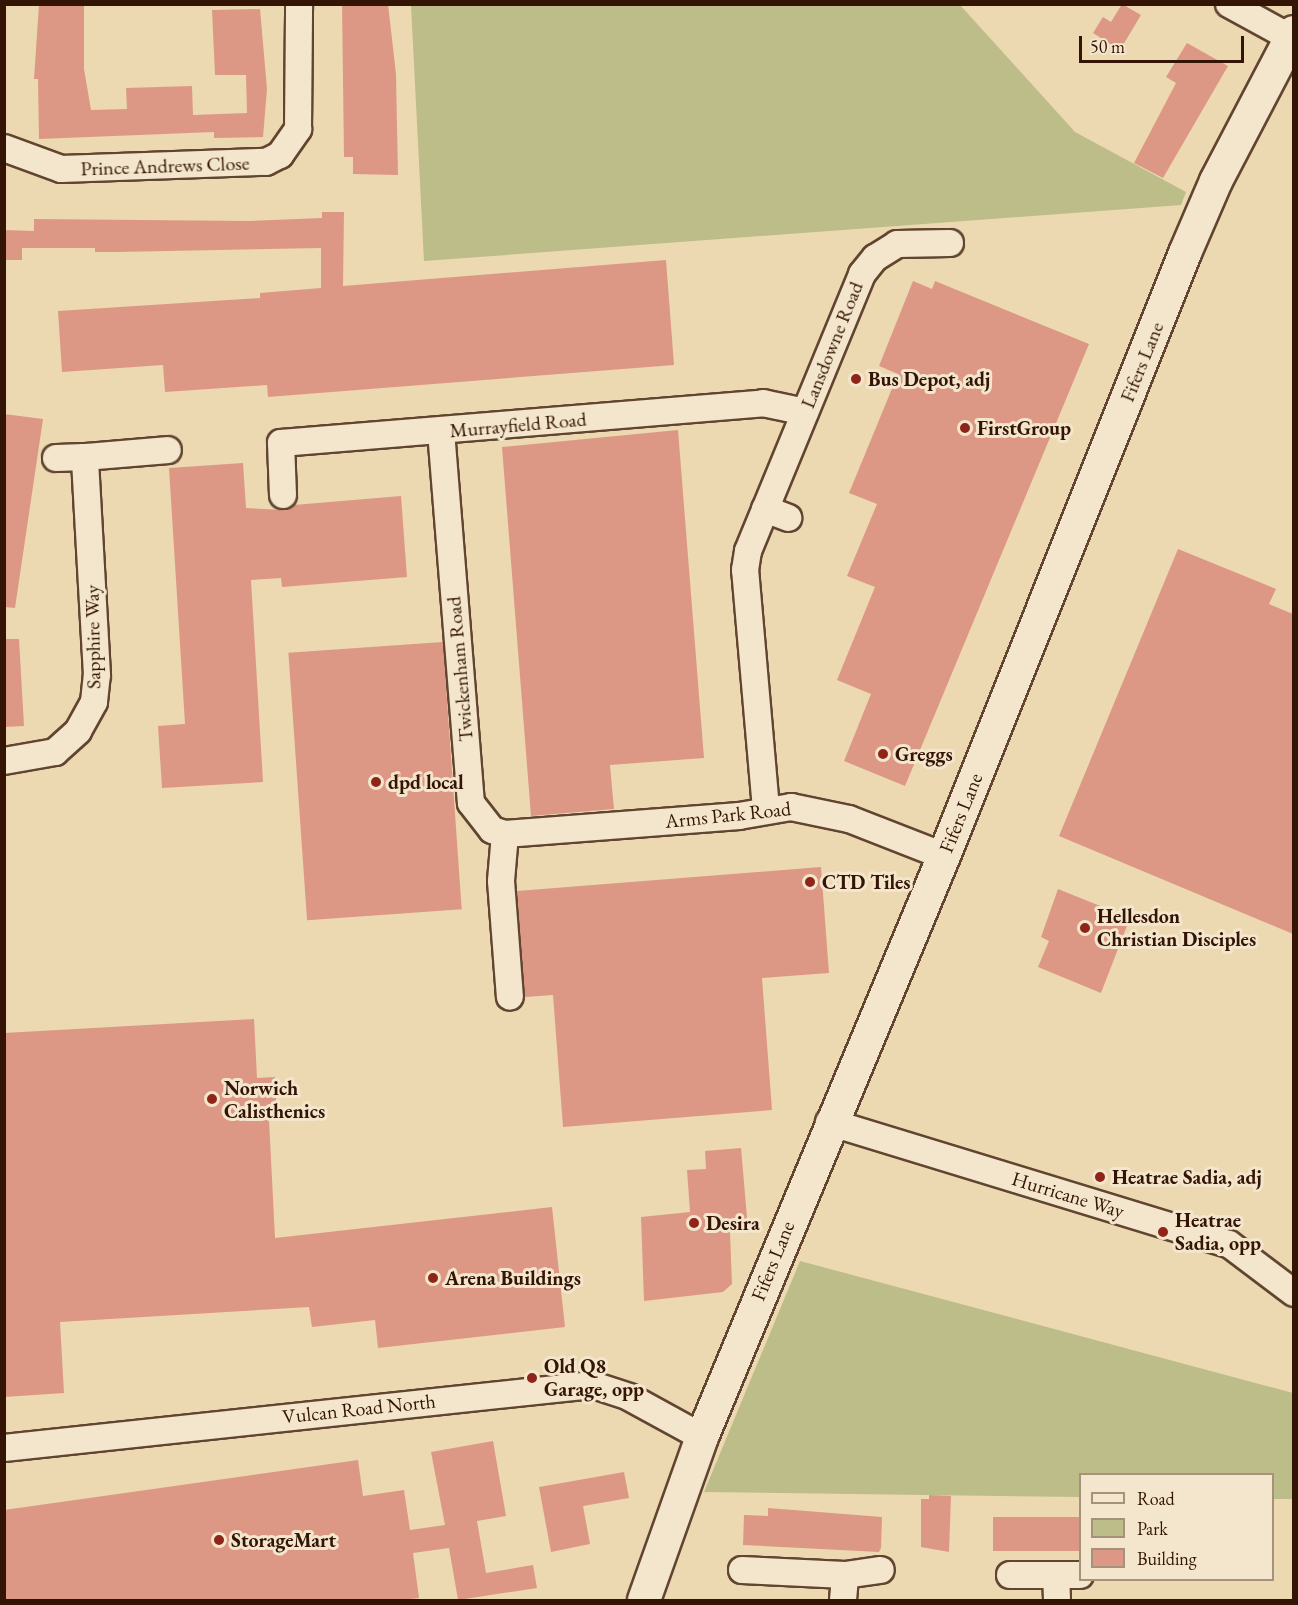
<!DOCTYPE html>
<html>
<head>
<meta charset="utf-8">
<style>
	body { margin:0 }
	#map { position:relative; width:1298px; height:1605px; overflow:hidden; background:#ecd8b1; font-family:"EB Garamond",serif }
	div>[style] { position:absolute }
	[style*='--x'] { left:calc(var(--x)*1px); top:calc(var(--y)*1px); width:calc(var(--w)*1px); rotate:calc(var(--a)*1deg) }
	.green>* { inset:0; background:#bcbd88 }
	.building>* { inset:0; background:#dd9885; transform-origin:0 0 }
	.roads { filter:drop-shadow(2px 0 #614530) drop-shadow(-2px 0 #614530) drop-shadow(0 2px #614530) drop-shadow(0 -2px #614530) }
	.minor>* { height:26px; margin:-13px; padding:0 13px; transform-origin:13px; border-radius:13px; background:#f3e6cc }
	.tertiary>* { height:32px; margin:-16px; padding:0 16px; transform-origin:16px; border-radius:16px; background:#f3e6cc }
	.dots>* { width:16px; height:16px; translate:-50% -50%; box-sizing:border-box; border:3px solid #f3e6cc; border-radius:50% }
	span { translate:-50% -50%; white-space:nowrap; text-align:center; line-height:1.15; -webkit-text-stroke:6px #f3e6cc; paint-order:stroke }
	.street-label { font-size:20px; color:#331405 }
	.poi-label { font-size:20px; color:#331405; font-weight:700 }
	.left { translate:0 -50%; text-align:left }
	.frame { position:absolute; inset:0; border:6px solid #331405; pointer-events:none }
	.legend { position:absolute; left:1079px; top:1473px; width:195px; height:108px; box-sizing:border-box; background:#f3e6cc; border:2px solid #a6927c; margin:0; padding:8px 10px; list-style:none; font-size:18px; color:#331405 }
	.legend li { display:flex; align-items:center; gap:12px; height:30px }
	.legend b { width:30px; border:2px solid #a6927c }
	.scale { position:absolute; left:1079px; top:36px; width:165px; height:27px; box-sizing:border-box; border:3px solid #331405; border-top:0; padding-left:8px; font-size:18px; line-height:21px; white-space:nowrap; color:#331405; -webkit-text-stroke:4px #f3e6cc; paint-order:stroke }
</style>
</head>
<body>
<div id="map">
	<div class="green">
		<div style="clip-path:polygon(411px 5px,960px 5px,1075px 132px,1186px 192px,1181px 205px,424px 261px)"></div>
		<div style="clip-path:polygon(800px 1261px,1293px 1393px,1293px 1499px,1273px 1499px,1272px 1474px,1080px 1474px,1080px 1497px,704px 1492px)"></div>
	</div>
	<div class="building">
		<div style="clip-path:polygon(39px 4px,84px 4px,84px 69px,91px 110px,127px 109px,126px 88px,192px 86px,193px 115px,247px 113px,246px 75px,215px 75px,212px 10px,260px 9px,267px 89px,263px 137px,214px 138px,214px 132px,39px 139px,38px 79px,34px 79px)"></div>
		<div style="clip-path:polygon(342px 4px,388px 4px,396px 74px,398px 175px,353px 174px,353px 157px,344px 157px)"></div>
		<div style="clip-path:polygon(1122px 4px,1141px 15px,1120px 50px,1093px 33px,1103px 17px,1111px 22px)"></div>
		<div style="clip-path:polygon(1187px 43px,1228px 66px,1163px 178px,1134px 163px,1176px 83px,1166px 77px)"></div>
		<div style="clip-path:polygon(322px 212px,344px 212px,343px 286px,666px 260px,674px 365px,268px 397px,267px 385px,165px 392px,163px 365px,62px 372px,58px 311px,260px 298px,260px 293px,321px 288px,321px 248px,117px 252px,95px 252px,95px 248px,22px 248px,22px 260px,4px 260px,4px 230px,34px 231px,34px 219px,249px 221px,322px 218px)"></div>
		<div style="clip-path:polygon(913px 281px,932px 289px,935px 281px,1089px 344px,905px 786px,844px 761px,871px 694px,837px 680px,875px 587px,847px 576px,877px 504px,849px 493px,898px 374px,879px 366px)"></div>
		<div style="clip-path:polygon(4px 414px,43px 419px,15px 608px,4px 607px)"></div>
		<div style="clip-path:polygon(678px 430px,704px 758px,610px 765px,614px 809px,531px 816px,502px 447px)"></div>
		<div style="clip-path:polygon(243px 463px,246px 508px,284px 510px,294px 505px,401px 496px,407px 577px,282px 587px,281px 578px,251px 580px,263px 782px,162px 788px,158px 726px,185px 724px,169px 468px)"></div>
		<div style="clip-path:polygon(1178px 549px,1276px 589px,1269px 604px,1293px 614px,1293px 934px,1059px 836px)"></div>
		<div style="clip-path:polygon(4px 639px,19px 639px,24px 726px,4px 727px)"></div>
		<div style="left:443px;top:642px;width:268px;height:155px;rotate:86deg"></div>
		<div style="clip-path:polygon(821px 867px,829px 973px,762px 978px,772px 1110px,563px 1127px,553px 995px,525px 997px,517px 891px)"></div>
		<div style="clip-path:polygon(1058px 889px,1130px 918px,1101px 993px,1038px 967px,1049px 941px,1041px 937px)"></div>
		<div style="clip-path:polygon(254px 1019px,257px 1078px,275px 1077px,277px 1120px,269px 1120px,275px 1238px,552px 1207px,565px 1327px,378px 1348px,375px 1320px,312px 1327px,309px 1307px,60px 1322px,64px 1393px,4px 1397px,4px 1033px)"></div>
		<div style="clip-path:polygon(741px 1148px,748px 1229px,730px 1232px,732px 1284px,723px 1292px,644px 1301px,641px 1217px,690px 1212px,687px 1170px,706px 1169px,705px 1151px)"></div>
		<div style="clip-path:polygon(493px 1441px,506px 1516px,477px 1521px,486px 1573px,533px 1565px,537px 1588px,458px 1600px,449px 1548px,413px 1553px,419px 1598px,401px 1600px,4px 1600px,4px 1510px,358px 1460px,363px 1496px,404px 1490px,410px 1530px,445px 1525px,431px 1452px)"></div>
		<div style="clip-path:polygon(624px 1472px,629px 1498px,583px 1506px,590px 1544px,551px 1552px,539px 1487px)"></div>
		<div style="clip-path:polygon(929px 1495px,951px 1496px,949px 1552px,921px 1547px,921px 1499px,929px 1499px)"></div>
		<div style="clip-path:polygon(768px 1508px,882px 1517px,881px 1548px,879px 1552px,743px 1545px,744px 1515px,768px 1516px)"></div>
		<div style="left:993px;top:1517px;width:87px;height:34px"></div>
	</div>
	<div class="roads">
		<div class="minor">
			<div style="--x:1229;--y:4;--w:71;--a:28.7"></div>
			<div style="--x:4;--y:148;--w:61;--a:20.2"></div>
			<div style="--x:61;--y:169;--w:205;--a:-2"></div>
			<div style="--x:266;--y:162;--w:16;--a:-27"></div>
			<div style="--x:280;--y:155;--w:32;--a:-55"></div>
			<div style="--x:298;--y:129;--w:125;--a:-89.5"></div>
			<div style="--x:441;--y:431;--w:373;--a:85.4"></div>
			<div style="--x:471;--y:803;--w:34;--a:52"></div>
			<div style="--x:492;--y:830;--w:14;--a:17"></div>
			<div style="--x:505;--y:834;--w:47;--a:94.9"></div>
			<div style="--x:501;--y:881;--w:116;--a:85.6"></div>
			<div style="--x:56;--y:458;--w:29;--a:-2"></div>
			<div style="--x:283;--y:495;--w:52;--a:-92.2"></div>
			<div style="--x:281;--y:443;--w:484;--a:-4.7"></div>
			<div style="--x:763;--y:403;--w:43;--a:12.1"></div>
			<div style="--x:765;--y:509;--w:25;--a:21"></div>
			<div style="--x:4;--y:761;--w:52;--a:-10"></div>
			<div style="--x:55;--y:752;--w:31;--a:-42"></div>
			<div style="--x:78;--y:731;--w:33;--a:-61"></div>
			<div style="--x:94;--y:702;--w:27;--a:-84"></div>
			<div style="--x:97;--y:675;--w:218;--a:-93.2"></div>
			<div style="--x:85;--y:457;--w:83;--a:-4.8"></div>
			<div style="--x:766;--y:809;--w:240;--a:-95"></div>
			<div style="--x:745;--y:570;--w:19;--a:-81"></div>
			<div style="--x:748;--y:551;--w:300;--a:-67.6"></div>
			<div style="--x:862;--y:274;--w:21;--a:-51"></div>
			<div style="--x:875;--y:258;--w:26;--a:-32"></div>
			<div style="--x:897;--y:244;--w:53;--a:-1.1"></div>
			<div style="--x:505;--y:834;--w:235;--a:-4.4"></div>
			<div style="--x:739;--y:816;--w:53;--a:-9.8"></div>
			<div style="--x:791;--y:807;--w:59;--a:11.7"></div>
			<div style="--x:849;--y:819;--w:102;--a:21.3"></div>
			<div style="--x:829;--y:1122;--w:418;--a:17"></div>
			<div style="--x:1229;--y:1244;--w:81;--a:37"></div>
			<div style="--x:4;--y:1448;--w:592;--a:-6.11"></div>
			<div style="--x:593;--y:1385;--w:38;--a:18"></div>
			<div style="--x:629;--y:1397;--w:83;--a:28.7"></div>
			<div style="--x:742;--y:1570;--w:103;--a:2.8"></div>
			<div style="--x:1010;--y:1575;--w:46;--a:0"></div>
			<div style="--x:843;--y:1600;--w:25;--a:-85"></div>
			<div style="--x:845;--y:1575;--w:36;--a:-8"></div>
			<div style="--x:1057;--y:1600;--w:25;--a:-92"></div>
			<div style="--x:1056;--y:1575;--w:24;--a:0"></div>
		</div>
		<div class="tertiary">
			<div style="--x:644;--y:1600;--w:173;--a:-70.4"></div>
			<div style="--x:702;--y:1437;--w:629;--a:-67.39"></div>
			<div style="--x:944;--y:856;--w:649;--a:-68.21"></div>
			<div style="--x:1185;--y:253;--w:78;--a:-66.7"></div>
			<div style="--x:1216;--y:181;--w:168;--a:-62.4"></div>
		</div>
	</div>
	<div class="dots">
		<div style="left:856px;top:379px;background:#8f2418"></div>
		<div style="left:965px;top:428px;background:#8f2418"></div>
		<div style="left:883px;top:754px;background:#8f2418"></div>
		<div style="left:376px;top:782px;background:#8f2418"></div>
		<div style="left:810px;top:882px;background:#8f2418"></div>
		<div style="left:1085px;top:928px;background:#8f2418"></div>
		<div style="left:212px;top:1099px;background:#8f2418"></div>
		<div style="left:1100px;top:1177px;background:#8f2418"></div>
		<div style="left:694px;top:1223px;background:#8f2418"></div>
		<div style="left:1163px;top:1232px;background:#8f2418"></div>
		<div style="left:433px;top:1278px;background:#8f2418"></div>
		<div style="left:532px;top:1378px;background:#8f2418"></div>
		<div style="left:219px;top:1540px;background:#8f2418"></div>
	</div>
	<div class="street-label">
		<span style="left:165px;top:166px;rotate:-2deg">Prince Andrews Close</span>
		<span style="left:832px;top:345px;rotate:-68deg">Lansdowne Road</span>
		<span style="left:1142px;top:362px;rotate:-68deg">Fifers Lane</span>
		<span style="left:518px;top:425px;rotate:-5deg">Murrayfield Road</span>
		<span style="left:93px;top:637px;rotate:-91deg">Sapphire Way</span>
		<span style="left:460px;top:669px;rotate:-95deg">Twickenham Road</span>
		<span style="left:961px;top:813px;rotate:-68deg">Fifers Lane</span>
		<span style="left:728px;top:815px;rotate:-6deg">Arms Park Road</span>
		<span style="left:1068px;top:1195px;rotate:17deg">Hurricane Way</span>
		<span style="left:773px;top:1261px;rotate:-68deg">Fifers Lane</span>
		<span style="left:359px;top:1409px;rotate:-6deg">Vulcan Road North</span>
	</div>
	<div class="poi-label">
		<span class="left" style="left:868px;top:379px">Bus Depot, adj</span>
		<span class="left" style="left:977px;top:428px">FirstGroup</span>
		<span class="left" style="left:895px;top:754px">Greggs</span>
		<span class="left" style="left:388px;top:782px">dpd local</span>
		<span class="left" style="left:822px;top:882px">CTD Tiles</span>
		<span class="left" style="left:1097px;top:928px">Hellesdon<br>Christian Disciples</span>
		<span class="left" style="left:224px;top:1100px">Norwich<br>Calisthenics</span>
		<span class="left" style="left:1112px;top:1177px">Heatrae Sadia, adj</span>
		<span class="left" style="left:1175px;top:1232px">Heatrae<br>Sadia, opp</span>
		<span class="left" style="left:706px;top:1223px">Desira</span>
		<span class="left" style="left:445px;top:1278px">Arena Buildings</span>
		<span class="left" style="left:544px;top:1378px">Old Q8<br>Garage, opp</span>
		<span class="left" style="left:231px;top:1540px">StorageMart</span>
	</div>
	<div class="frame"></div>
	<ul class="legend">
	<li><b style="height:8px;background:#f3e6cc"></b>Road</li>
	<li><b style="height:16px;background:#bcbd88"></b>Park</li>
	<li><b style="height:16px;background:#dd9885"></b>Building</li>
	</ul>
	<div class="scale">50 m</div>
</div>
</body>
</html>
